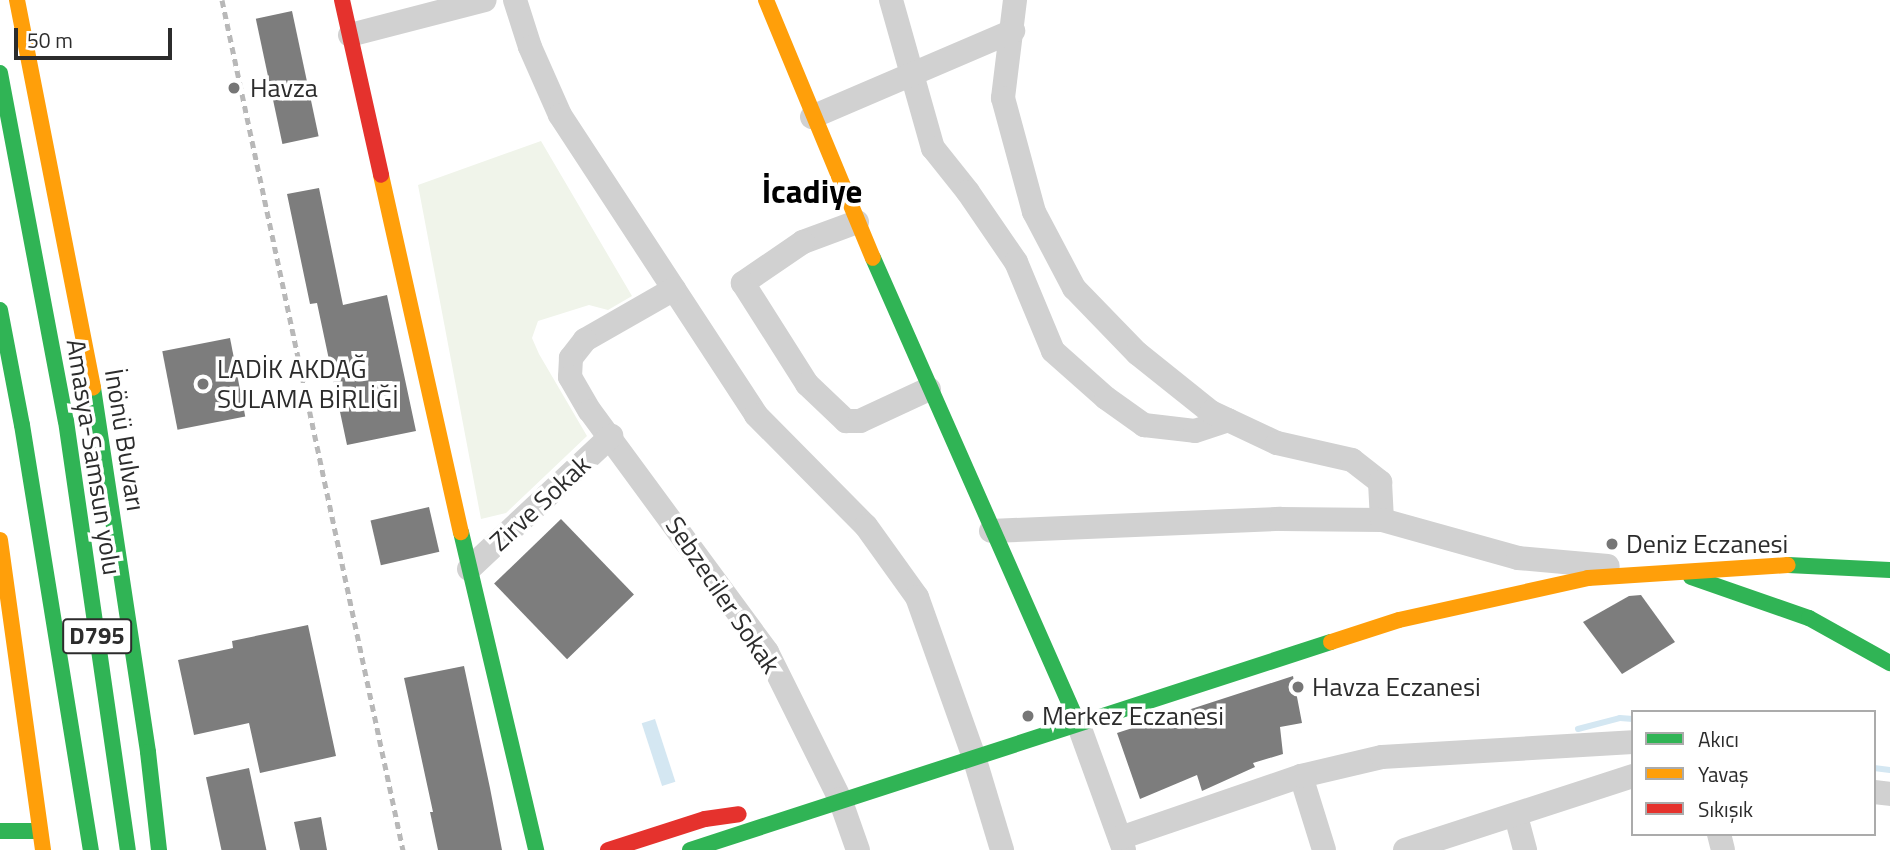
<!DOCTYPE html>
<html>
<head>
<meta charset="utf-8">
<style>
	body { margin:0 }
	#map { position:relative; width:1890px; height:850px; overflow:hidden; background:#fff; font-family:"Titillium Web",sans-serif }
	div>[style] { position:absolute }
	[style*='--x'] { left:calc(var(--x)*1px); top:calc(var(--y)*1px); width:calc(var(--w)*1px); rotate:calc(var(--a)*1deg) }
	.green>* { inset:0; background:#f0f4ea }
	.water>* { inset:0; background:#d4e7f2; transform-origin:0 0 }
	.stream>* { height:6px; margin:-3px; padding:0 3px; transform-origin:3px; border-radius:3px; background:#d4e7f2 }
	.building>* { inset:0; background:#7d7d7d; transform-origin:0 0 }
	.street>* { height:24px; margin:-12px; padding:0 12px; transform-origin:12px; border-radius:12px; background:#d1d1d1 }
	.fast>* { height:16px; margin:-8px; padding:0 8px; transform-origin:8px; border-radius:8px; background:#30b455 }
	.slow>* { height:16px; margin:-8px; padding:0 8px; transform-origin:8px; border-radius:8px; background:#ff9f0a }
	.jam>* { height:16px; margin:-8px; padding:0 8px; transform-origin:8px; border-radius:8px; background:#e5322d }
	.rail>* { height:5px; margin-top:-2.5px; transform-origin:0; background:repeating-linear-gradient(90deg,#b8b8b8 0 7px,transparent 0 12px) }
	.dots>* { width:19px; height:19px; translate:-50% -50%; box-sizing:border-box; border:4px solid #fff; border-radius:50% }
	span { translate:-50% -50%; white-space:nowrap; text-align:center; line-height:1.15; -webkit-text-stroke:7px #fff; paint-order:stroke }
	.shield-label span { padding:2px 5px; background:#fff; border:2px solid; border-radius:5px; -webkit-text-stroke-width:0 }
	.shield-label { font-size:24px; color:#2c2c2c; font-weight:700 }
	.poi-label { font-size:26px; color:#2c2c2c }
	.left { translate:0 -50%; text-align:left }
	.street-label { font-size:26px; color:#2c2c2c }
	.district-label { font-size:33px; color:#000; font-weight:700 }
	.legend { position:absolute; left:1631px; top:710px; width:245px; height:126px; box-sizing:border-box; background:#fff; border:2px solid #ababab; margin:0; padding:9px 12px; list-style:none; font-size:21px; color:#2c2c2c }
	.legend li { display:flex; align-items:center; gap:14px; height:35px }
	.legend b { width:35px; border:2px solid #ababab }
	.scale { position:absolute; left:14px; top:28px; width:158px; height:32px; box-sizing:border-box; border:4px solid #2c2c2c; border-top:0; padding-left:9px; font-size:21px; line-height:24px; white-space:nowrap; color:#2c2c2c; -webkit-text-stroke:5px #fff; paint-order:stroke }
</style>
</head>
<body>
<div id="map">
	<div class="green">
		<div style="clip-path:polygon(541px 141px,632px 296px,608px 310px,589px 305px,538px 321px,532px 338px,539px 354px,587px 436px,506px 513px,481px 519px,418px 185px)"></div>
	</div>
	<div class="water">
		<div style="left:655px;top:719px;width:66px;height:14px;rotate:72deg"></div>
	</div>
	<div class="stream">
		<div style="--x:1578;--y:729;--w:43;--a:-14.7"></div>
		<div style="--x:1620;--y:718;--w:13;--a:4"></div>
		<div style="--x:1874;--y:768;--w:16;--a:7"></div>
	</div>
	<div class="building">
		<div style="left:292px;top:11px;width:128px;height:37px;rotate:78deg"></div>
		<div style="clip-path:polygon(319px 188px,343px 305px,387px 295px,416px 431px,347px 445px,317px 303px,310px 304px,287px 194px)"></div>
		<div style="left:230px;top:338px;width:80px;height:69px;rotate:79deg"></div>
		<div style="left:429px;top:507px;width:46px;height:60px;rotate:77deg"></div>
		<div style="left:561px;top:519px;width:105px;height:93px;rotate:46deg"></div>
		<div style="clip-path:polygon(1641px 595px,1675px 642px,1622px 674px,1583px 622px,1629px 596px)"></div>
		<div style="clip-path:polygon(308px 625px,336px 756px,260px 773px,249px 723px,194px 735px,178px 660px,233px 648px,232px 641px)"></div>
		<div style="clip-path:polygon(464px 666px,490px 788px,502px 850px,438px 850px,430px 812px,433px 812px,404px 678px)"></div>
		<div style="clip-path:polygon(1293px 676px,1302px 723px,1280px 727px,1283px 754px,1253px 763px,1255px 767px,1202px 791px,1197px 775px,1140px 799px,1117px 733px)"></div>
		<div style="left:249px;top:768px;width:84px;height:44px;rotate:78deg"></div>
		<div style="clip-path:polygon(321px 817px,327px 850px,300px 850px,294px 822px)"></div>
	</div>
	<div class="street">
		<div style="--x:515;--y:0;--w:49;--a:72.3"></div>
		<div style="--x:530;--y:47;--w:74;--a:66.2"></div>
		<div style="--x:560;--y:115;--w:358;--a:56.8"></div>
		<div style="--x:756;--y:415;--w:156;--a:45.3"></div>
		<div style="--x:866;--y:526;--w:87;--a:54.3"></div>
		<div style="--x:917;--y:597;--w:170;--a:70.4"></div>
		<div style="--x:974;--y:757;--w:97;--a:73.2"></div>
		<div style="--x:891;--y:0;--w:154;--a:74.2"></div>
		<div style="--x:933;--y:148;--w:56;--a:51.5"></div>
		<div style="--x:968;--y:192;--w:85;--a:55.6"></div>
		<div style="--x:1016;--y:262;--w:96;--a:67.4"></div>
		<div style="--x:1053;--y:351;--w:71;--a:41.6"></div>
		<div style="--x:1106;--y:398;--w:47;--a:35.4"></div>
		<div style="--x:1144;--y:425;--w:51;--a:6.7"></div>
		<div style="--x:1195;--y:431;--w:35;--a:-18"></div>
		<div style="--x:1015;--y:0;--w:99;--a:97"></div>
		<div style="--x:1003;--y:98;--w:118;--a:74.8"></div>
		<div style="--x:1034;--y:212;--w:86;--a:62.2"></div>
		<div style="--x:1074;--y:288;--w:91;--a:45.9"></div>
		<div style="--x:1137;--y:353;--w:95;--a:38.6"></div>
		<div style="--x:1211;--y:412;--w:73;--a:25.2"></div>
		<div style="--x:1277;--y:443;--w:77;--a:12.8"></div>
		<div style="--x:1352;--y:460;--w:36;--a:38"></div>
		<div style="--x:1380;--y:482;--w:38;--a:87"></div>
		<div style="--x:350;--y:35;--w:139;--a:-14.5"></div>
		<div style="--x:812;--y:117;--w:219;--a:-23.2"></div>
		<div style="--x:857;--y:222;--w:58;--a:159.7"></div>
		<div style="--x:803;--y:242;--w:73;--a:145.7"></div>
		<div style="--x:743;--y:283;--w:120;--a:57.6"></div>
		<div style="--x:807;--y:384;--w:54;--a:43.5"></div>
		<div style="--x:846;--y:421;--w:14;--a:0"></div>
		<div style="--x:860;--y:421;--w:76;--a:-24.9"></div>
		<div style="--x:674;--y:289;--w:103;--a:150.2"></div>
		<div style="--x:585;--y:340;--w:23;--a:128"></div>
		<div style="--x:571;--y:358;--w:19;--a:93"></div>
		<div style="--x:570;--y:377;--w:39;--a:60"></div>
		<div style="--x:590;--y:411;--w:299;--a:53.7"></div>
		<div style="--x:767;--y:652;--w:164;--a:63.6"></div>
		<div style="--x:840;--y:799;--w:54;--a:70.6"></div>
		<div style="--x:991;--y:531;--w:290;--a:-2.4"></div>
		<div style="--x:1281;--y:519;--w:101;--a:0.6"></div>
		<div style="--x:1382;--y:520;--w:141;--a:15.6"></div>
		<div style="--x:1518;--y:558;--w:90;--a:5.1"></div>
		<div style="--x:469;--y:569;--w:195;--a:-43.1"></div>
		<div style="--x:1078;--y:723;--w:135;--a:70.1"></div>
		<div style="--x:1301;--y:776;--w:77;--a:72.7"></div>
		<div style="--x:1874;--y:792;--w:16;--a:7"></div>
		<div style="--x:1516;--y:816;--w:35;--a:75"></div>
		<div style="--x:1719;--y:834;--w:16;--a:76"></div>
		<div style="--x:1120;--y:838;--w:191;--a:-18.9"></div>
		<div style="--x:1301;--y:776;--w:83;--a:-13.2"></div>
		<div style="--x:1382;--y:757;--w:251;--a:-3.4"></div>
		<div style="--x:1405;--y:850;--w:240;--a:-18"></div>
	</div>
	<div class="fast">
		<div style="--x:0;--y:73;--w:354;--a:79.3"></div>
		<div style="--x:66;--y:421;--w:433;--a:81.8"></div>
		<div style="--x:873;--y:258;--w:508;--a:66.21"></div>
		<div style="--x:0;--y:310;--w:117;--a:79.2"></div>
		<div style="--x:22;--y:425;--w:431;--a:80.8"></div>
		<div style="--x:93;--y:388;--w:368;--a:81.4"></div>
		<div style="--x:148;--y:752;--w:99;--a:83.6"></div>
		<div style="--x:461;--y:532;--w:327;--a:76.7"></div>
		<div style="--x:1788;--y:565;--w:102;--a:2.8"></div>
		<div style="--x:1691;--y:577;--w:125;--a:19.2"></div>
		<div style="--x:1809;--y:618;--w:93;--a:29.1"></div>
		<div style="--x:0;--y:831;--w:40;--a:0"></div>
		<div style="--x:690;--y:850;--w:674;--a:-17.98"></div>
	</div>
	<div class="slow">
		<div style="--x:17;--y:0;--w:395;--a:78.9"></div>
		<div style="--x:766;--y:0;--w:279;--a:67.5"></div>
		<div style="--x:381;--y:175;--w:366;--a:77.4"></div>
		<div style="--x:0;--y:540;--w:313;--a:82.1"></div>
		<div style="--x:1331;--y:642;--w:71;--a:-17.9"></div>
		<div style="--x:1399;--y:620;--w:194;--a:-12.5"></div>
		<div style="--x:1588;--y:578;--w:200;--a:-3.7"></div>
	</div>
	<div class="jam">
		<div style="--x:342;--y:0;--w:179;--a:77.4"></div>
		<div style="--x:608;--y:850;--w:102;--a:-17.7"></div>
		<div style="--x:705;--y:819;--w:34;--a:-8"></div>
	</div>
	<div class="rail">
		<div style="--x:222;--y:0;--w:869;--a:77.98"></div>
	</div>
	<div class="dots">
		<div style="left:234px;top:88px;background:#767676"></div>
		<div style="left:203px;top:384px;background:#767676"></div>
		<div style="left:1612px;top:544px;background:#767676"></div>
		<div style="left:1298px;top:687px;background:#767676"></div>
		<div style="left:1028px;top:716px;background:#767676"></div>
	</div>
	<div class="shield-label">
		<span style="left:97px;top:636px">D795</span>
	</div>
	<div class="poi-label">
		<span class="left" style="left:250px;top:88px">Havza</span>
		<span class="left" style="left:217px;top:384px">LADİK AKDAĞ<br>SULAMA BİRLİĞİ</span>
		<span class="left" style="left:1626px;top:544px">Deniz Eczanesi</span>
		<span class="left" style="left:1312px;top:687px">Havza Eczanesi</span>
		<span class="left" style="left:1042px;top:716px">Merkez Eczanesi</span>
	</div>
	<div class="street-label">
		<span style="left:125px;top:440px;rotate:81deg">İnönü Bulvarı</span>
		<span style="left:94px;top:457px;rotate:81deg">Amasya-Samsun yolu</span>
		<span style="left:540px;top:503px;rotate:-43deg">Zirve Sokak</span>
		<span style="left:723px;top:595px;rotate:56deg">Sebzeciler Sokak</span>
	</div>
	<div class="district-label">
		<span style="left:812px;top:192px">İcadiye</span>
	</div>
	<ul class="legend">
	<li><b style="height:9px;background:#30b455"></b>Akıcı</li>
	<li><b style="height:9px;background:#ff9f0a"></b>Yavaş</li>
	<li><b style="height:9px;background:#e5322d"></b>Sıkışık</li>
	</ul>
	<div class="scale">50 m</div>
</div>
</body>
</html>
